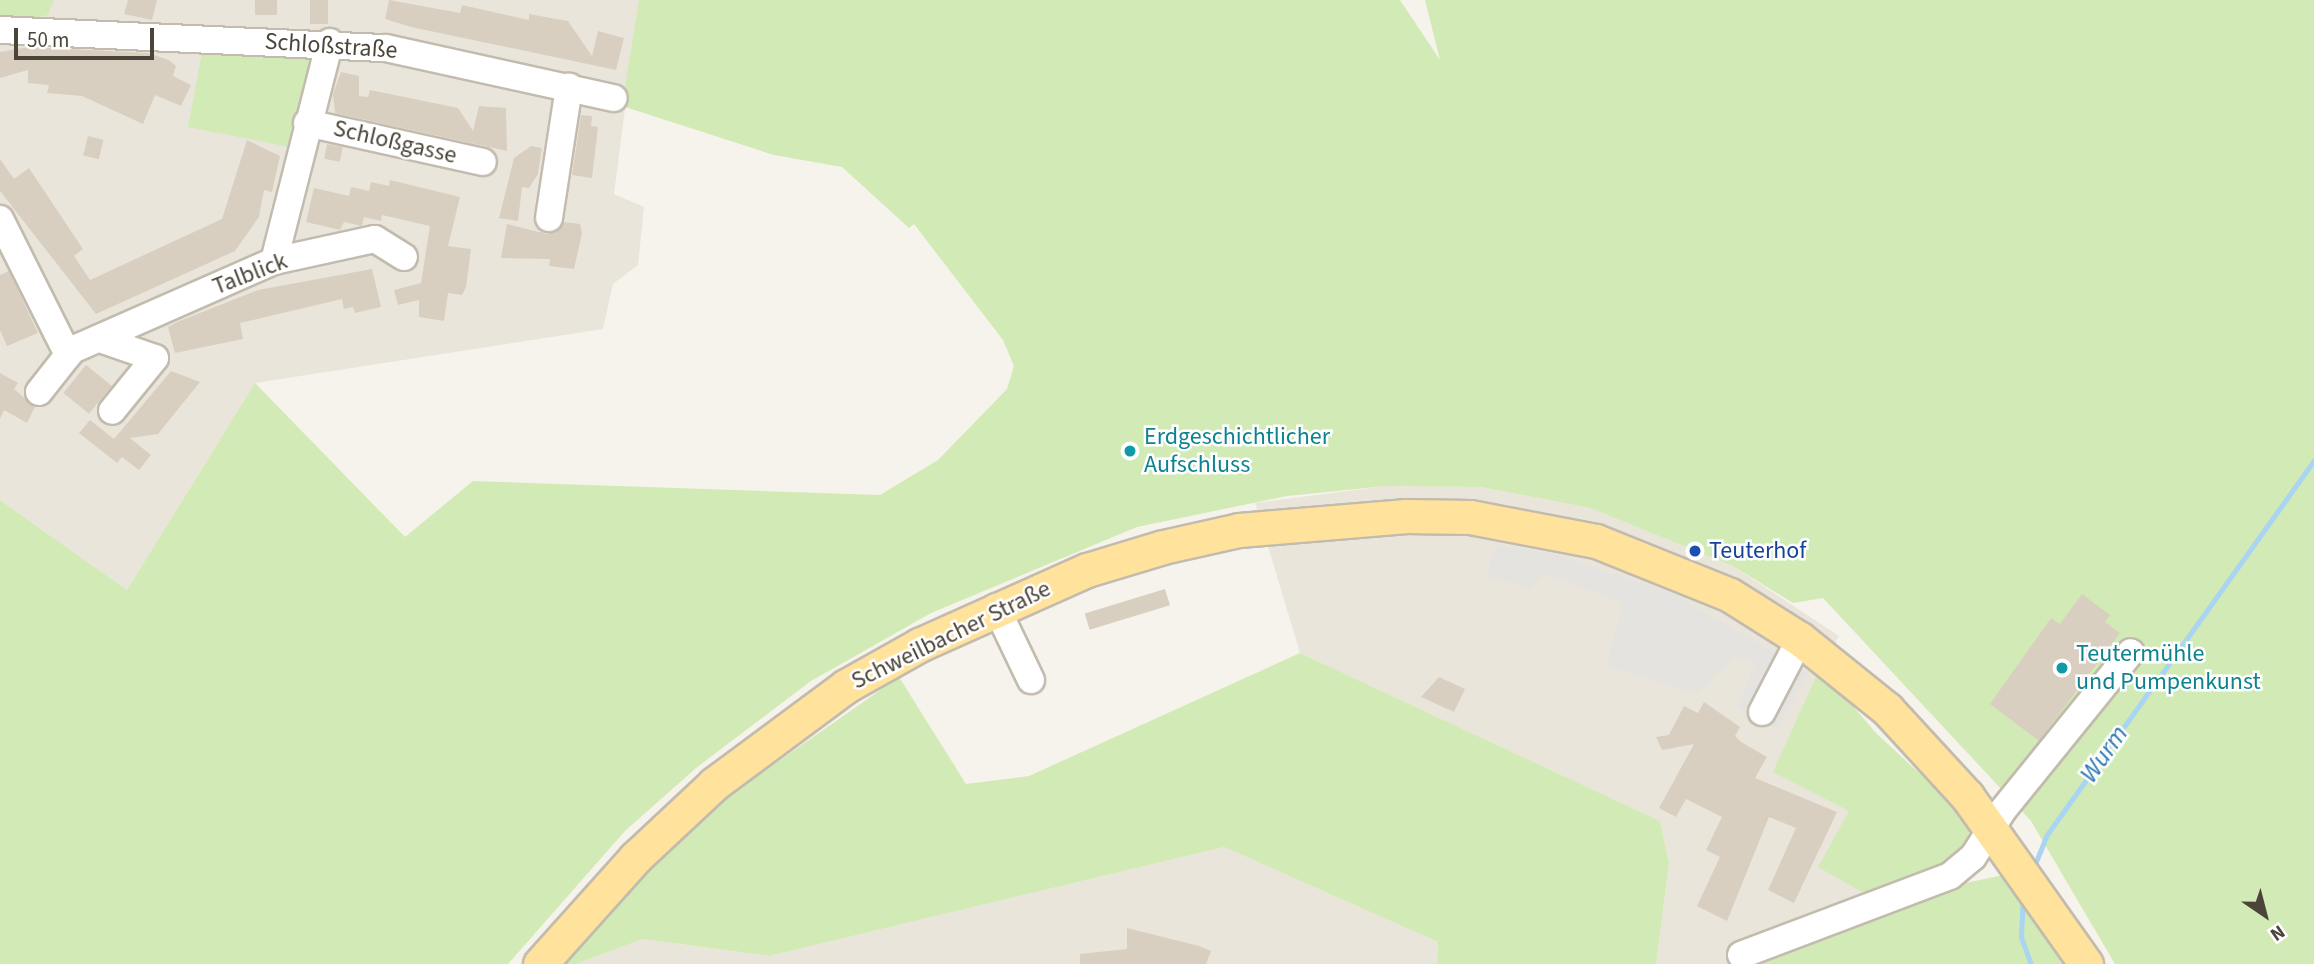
<!DOCTYPE html>
<html>
<head>
<meta charset="utf-8">
<style>
	body { margin:0 }
	#map { position:relative; width:2314px; height:964px; overflow:hidden; background:#f6f3ec; font-family:"Source Sans 3",sans-serif }
	div>[style] { position:absolute }
	[style*='--x'] { left:calc(var(--x)*1px); top:calc(var(--y)*1px); width:calc(var(--w)*1px); rotate:calc(var(--a)*1deg) }
	.residential>* { inset:0; background:#eae5da }
	.green>* { inset:0; background:#d2eab5 }
	.parking>* { inset:0; background:#e5e3e0 }
	.stream>* { height:5px; margin:-2.5px; padding:0 2.5px; transform-origin:2.5px; border-radius:2.5px; background:#a9d4f2 }
	.building>* { inset:0; background:#d8cfc1; transform-origin:0 0 }
	.roads { filter:drop-shadow(2px 0 #c2bbae) drop-shadow(-2px 0 #c2bbae) drop-shadow(0 2px #c2bbae) drop-shadow(0 -2px #c2bbae) }
	.minor>* { height:26px; margin:-13px; padding:0 13px; transform-origin:13px; border-radius:13px; background:#fff }
	.major>* { height:33px; margin:-16.5px; padding:0 16.5px; transform-origin:16.5px; border-radius:16.5px; background:#ffe39c }
	.dots>* { width:19px; height:19px; translate:-50% -50%; box-sizing:border-box; border:4px solid #fff; border-radius:50% }
	span { translate:-50% -50%; white-space:nowrap; text-align:center; line-height:1.15; -webkit-text-stroke:5px #fff; paint-order:stroke }
	.street-label { font-size:24px; color:#4b4439 }
	.culture-label { font-size:24px; color:#0d838f }
	.left { translate:0 -50%; text-align:left }
	.transit-label { font-size:24px; color:#164399 }
	.water-label { font-size:26px; color:#2e7ab2; font-style:italic }
	.north { position:absolute; left:2230px; top:880px; width:70px; height:70px; -webkit-text-stroke:5px #fff; paint-order:stroke; rotate:145deg; font-size:19px; font-weight:700; line-height:28px; text-align:center; color:#4b4439 }
	.north::after { content:''; display:block; margin:auto; width:24px; height:32px; background:#4b4439; clip-path:polygon(50% 0,100% 100%,50% 72%,0 100%) }
	.scale { position:absolute; left:14px; top:28px; width:140px; height:32px; box-sizing:border-box; border:4px solid #4b4439; border-top:0; padding-left:9px; font-size:21px; line-height:24px; white-space:nowrap; color:#4b4439; -webkit-text-stroke:5px #fff; paint-order:stroke }
</style>
</head>
<body>
<div id="map">
	<div class="residential">
		<div style="clip-path:polygon(0 0,639px 0,614px 194px,644px 207px,638px 265px,613px 284px,603px 329px,255px 383px,127px 590px,0 500px)"></div>
		<div style="clip-path:polygon(1386px 486px,1481px 487px,1590px 508px,1733px 566px,1839px 636px,1820px 668px,1871px 897px,1746px 964px,1656px 964px,1669px 864px,1660px 821px,1300px 653px,1255px 503px)"></div>
		<div style="clip-path:polygon(1224px 847px,1438px 942px,1437px 964px,576px 964px,643px 939px,769px 956px)"></div>
	</div>
	<div class="green">
		<div style="clip-path:polygon(0 0,54px 0,48px 15px,17px 22px,0 22px)"></div>
		<div style="clip-path:polygon(639px 0,1400px 0,1440px 60px,1425px 0,2314px 0,2314px 964px,2115px 964px,2031px 821px,1823px 598px,1793px 603px,1733px 566px,1590px 508px,1481px 487px,1386px 486px,1287px 496px,1137px 527px,931px 613px,811px 681px,696px 768px,625px 831px,508px 964px,0 964px,0 500px,127px 590px,255px 383px,405px 537px,473px 481px,880px 495px,938px 460px,1007px 389px,1014px 366px,1003px 340px,914px 224px,909px 228px,842px 167px,774px 155px,622px 106px)"></div>
		<div style="clip-path:polygon(203px 48px,311px 57px,290px 147px,188px 127px)"></div>
		<div style="clip-path:polygon(1300px 653px,1660px 821px,1669px 864px,1656px 964px,1437px 964px,1438px 942px,1224px 847px,769px 956px,643px 939px,576px 964px,556px 964px,677px 832px,899px 677px,966px 784px,1029px 776px)"></div>
		<div style="clip-path:polygon(1820px 668px,1876px 733px,1972px 822px,1967px 841px,1940px 868px,1871px 897px,1818px 867px,1849px 811px,1773px 772px)"></div>
		<div style="clip-path:polygon(2008px 874px,2069px 964px,1746px 964px,1937px 889px)"></div>
	</div>
	<div class="parking">
		<div style="clip-path:polygon(1496px 545px,1551px 553px,1672px 593px,1808px 672px,1778px 729px,1736px 708px,1755px 664px,1735px 656px,1697px 694px,1606px 666px,1623px 603px,1544px 574px,1530px 589px,1486px 576px)"></div>
	</div>
	<div class="stream">
		<div style="--x:2033;--y:869;--w:35;--a:-68"></div>
		<div style="--x:2046;--y:836;--w:462;--a:-54.5"></div>
		<div style="--x:2023;--y:894;--w:43;--a:92.7"></div>
		<div style="--x:2021;--y:937;--w:29;--a:70"></div>
	</div>
	<div class="building">
		<div style="clip-path:polygon(128px 0,157px 0,152px 20px,124px 14px)"></div>
		<div style="left:255px;top:0;width:22px;height:15px"></div>
		<div style="left:310px;top:0;width:18px;height:24px"></div>
		<div style="clip-path:polygon(389px 0,460px 13px,462px 5px,529px 20px,529px 14px,568px 21px,592px 56px,598px 31px,624px 38px,616px 70px,411px 27px,385px 19px)"></div>
		<div style="clip-path:polygon(28px 47px,148px 53px,169px 60px,176px 66px,173px 76px,191px 85px,181px 106px,155px 95px,143px 124px,82px 96px,47px 93px,49px 85px,28px 83px,28px 70px,0 78px,0 52px)"></div>
		<div style="clip-path:polygon(341px 72px,359px 76px,359px 96px,368px 97px,370px 90px,458px 108px,473px 131px,479px 106px,506px 108px,507px 151px,335px 113px,333px 94px)"></div>
		<div style="clip-path:polygon(581px 115px,592px 116px,591px 126px,598px 127px,592px 178px,572px 175px)"></div>
		<div style="left:88px;top:136px;width:16px;height:20px;rotate:14deg"></div>
		<div style="clip-path:polygon(247px 140px,280px 156px,272px 192px,264px 190px,259px 217px,235px 251px,96px 314px,0 191px,0 159px,14px 179px,29px 168px,83px 249px,74px 256px,90px 280px,222px 219px)"></div>
		<div style="left:327px;top:144px;width:16px;height:15px;rotate:11deg"></div>
		<div style="clip-path:polygon(531px 146px,542px 148px,538px 174px,529px 188px,522px 187px,518px 221px,499px 218px,514px 158px)"></div>
		<div style="clip-path:polygon(390px 180px,460px 197px,448px 246px,471px 249px,466px 287px,462px 295px,448px 293px,444px 321px,419px 317px,419px 300px,398px 305px,394px 290px,421px 283px,430px 226px,382px 215px,381px 221px,364px 217px,362px 226px,344px 222px,340px 230px,306px 222px,314px 188px,349px 196px,351px 187px,369px 191px,371px 182px,389px 186px)"></div>
		<div style="clip-path:polygon(564px 222px,580px 224px,582px 233px,574px 269px,549px 266px,550px 259px,501px 258px,507px 224px,547px 234px)"></div>
		<div style="clip-path:polygon(372px 269px,381px 307px,355px 313px,353px 307px,344px 309px,342px 299px,240px 323px,243px 339px,175px 353px,168px 327px,177px 322px,258px 290px)"></div>
		<div style="clip-path:polygon(9px 271px,38px 333px,7px 346px,0 330px,0 275px)"></div>
		<div style="left:86px;top:365px;width:33px;height:36px;rotate:39deg"></div>
		<div style="clip-path:polygon(171px 371px,200px 382px,158px 434px,130px 438px,151px 455px,139px 470px,122px 457px,117px 463px,79px 433px,90px 420px,114px 439px)"></div>
		<div style="clip-path:polygon(0 373px,18px 383px,14px 389px,35px 407px,27px 423px,4px 410px,0 419px)"></div>
		<div style="left:1165px;top:589px;width:17px;height:84px;rotate:73deg"></div>
		<div style="clip-path:polygon(2082px 594px,2110px 615px,2105px 622px,2120px 633px,2039px 741px,1990px 704px,2051px 618px,2060px 624px)"></div>
		<div style="clip-path:polygon(1439px 677px,1465px 689px,1454px 712px,1421px 697px)"></div>
		<div style="clip-path:polygon(1704px 702px,1740px 727px,1735px 736px,1741px 742px,1767px 757px,1755px 778px,1837px 812px,1794px 903px,1768px 890px,1796px 828px,1769px 817px,1727px 921px,1697px 906px,1720px 857px,1706px 850px,1722px 817px,1686px 799px,1676px 817px,1659px 808px,1694px 744px,1662px 750px,1656px 737px,1669px 735px,1684px 706px,1698px 713px)"></div>
		<div style="clip-path:polygon(1127px 928px,1199px 946px,1211px 951px,1206px 964px,1080px 964px,1080px 954px,1127px 949px)"></div>
	</div>
	<div class="roads">
		<div class="minor">
			<div style="--x:0;--y:30;--w:386;--a:2.7"></div>
			<div style="--x:386;--y:48;--w:233;--a:12.4"></div>
			<div style="--x:307;--y:123;--w:180;--a:12.5"></div>
			<div style="--x:549;--y:218;--w:133;--a:-81.3"></div>
			<div style="--x:0;--y:219;--w:152;--a:63.4"></div>
			<div style="--x:274;--y:261;--w:226;--a:-75.7"></div>
			<div style="--x:100;--y:339;--w:58;--a:19.1"></div>
			<div style="--x:155;--y:358;--w:68;--a:129.1"></div>
			<div style="--x:39;--y:392;--w:53;--a:-51.8"></div>
			<div style="--x:72;--y:350;--w:221;--a:-23.8"></div>
			<div style="--x:274;--y:261;--w:103;--a:-12.3"></div>
			<div style="--x:375;--y:239;--w:34;--a:32"></div>
			<div style="--x:996;--y:607;--w:81;--a:64.4"></div>
			<div style="--x:1762;--y:712;--w:82;--a:-62.5"></div>
			<div style="--x:1741;--y:955;--w:223;--a:-20.7"></div>
			<div style="--x:1950;--y:876;--w:30;--a:-40"></div>
			<div style="--x:1973;--y:857;--w:56;--a:-57.4"></div>
			<div style="--x:2003;--y:810;--w:203;--a:-51"></div>
		</div>
		<div class="major">
			<div style="--x:540;--y:964;--w:142;--a:-48.1"></div>
			<div style="--x:635;--y:858;--w:108;--a:-43.1"></div>
			<div style="--x:714;--y:784;--w:164;--a:-36.6"></div>
			<div style="--x:846;--y:686;--w:84;--a:-29.3"></div>
			<div style="--x:919;--y:645;--w:184;--a:-24.1"></div>
			<div style="--x:1087;--y:570;--w:79;--a:-16.8"></div>
			<div style="--x:1163;--y:547;--w:78;--a:-12.6"></div>
			<div style="--x:1239;--y:530;--w:168;--a:-4.8"></div>
			<div style="--x:1406;--y:516;--w:64;--a:0.9"></div>
			<div style="--x:1470;--y:517;--w:128;--a:10.8"></div>
			<div style="--x:1596;--y:541;--w:144;--a:21.9"></div>
			<div style="--x:1730;--y:595;--w:83;--a:32.2"></div>
			<div style="--x:1800;--y:639;--w:112;--a:38.8"></div>
			<div style="--x:1887;--y:709;--w:118;--a:47.4"></div>
			<div style="--x:1967;--y:796;--w:206;--a:54.7"></div>
		</div>
	</div>
	<div class="dots">
		<div style="left:1130px;top:451px;background:#0f9aa8"></div>
		<div style="left:1695px;top:551px;background:#1a4fb4"></div>
		<div style="left:2062px;top:668px;background:#0f9aa8"></div>
	</div>
	<div class="street-label">
		<span style="left:331px;top:46px;rotate:4deg">Schloßstraße</span>
		<span style="left:395px;top:142px;rotate:13deg">Schloßgasse</span>
		<span style="left:250px;top:274px;rotate:-21deg">Talblick</span>
		<span style="left:951px;top:635px;rotate:-26deg">Schweilbacher Straße</span>
	</div>
	<div class="culture-label">
		<span class="left" style="left:1144px;top:451px">Erdgeschichtlicher<br>Aufschluss</span>
		<span class="left" style="left:2076px;top:668px">Teutermühle<br>und Pumpenkunst</span>
	</div>
	<div class="transit-label">
		<span class="left" style="left:1709px;top:551px">Teuterhof</span>
	</div>
	<div class="water-label">
		<span style="left:2104px;top:754px;rotate:-55deg">Wurm</span>
	</div>
	<div class="north">N</div>
	<div class="scale">50 m</div>
</div>
</body>
</html>
